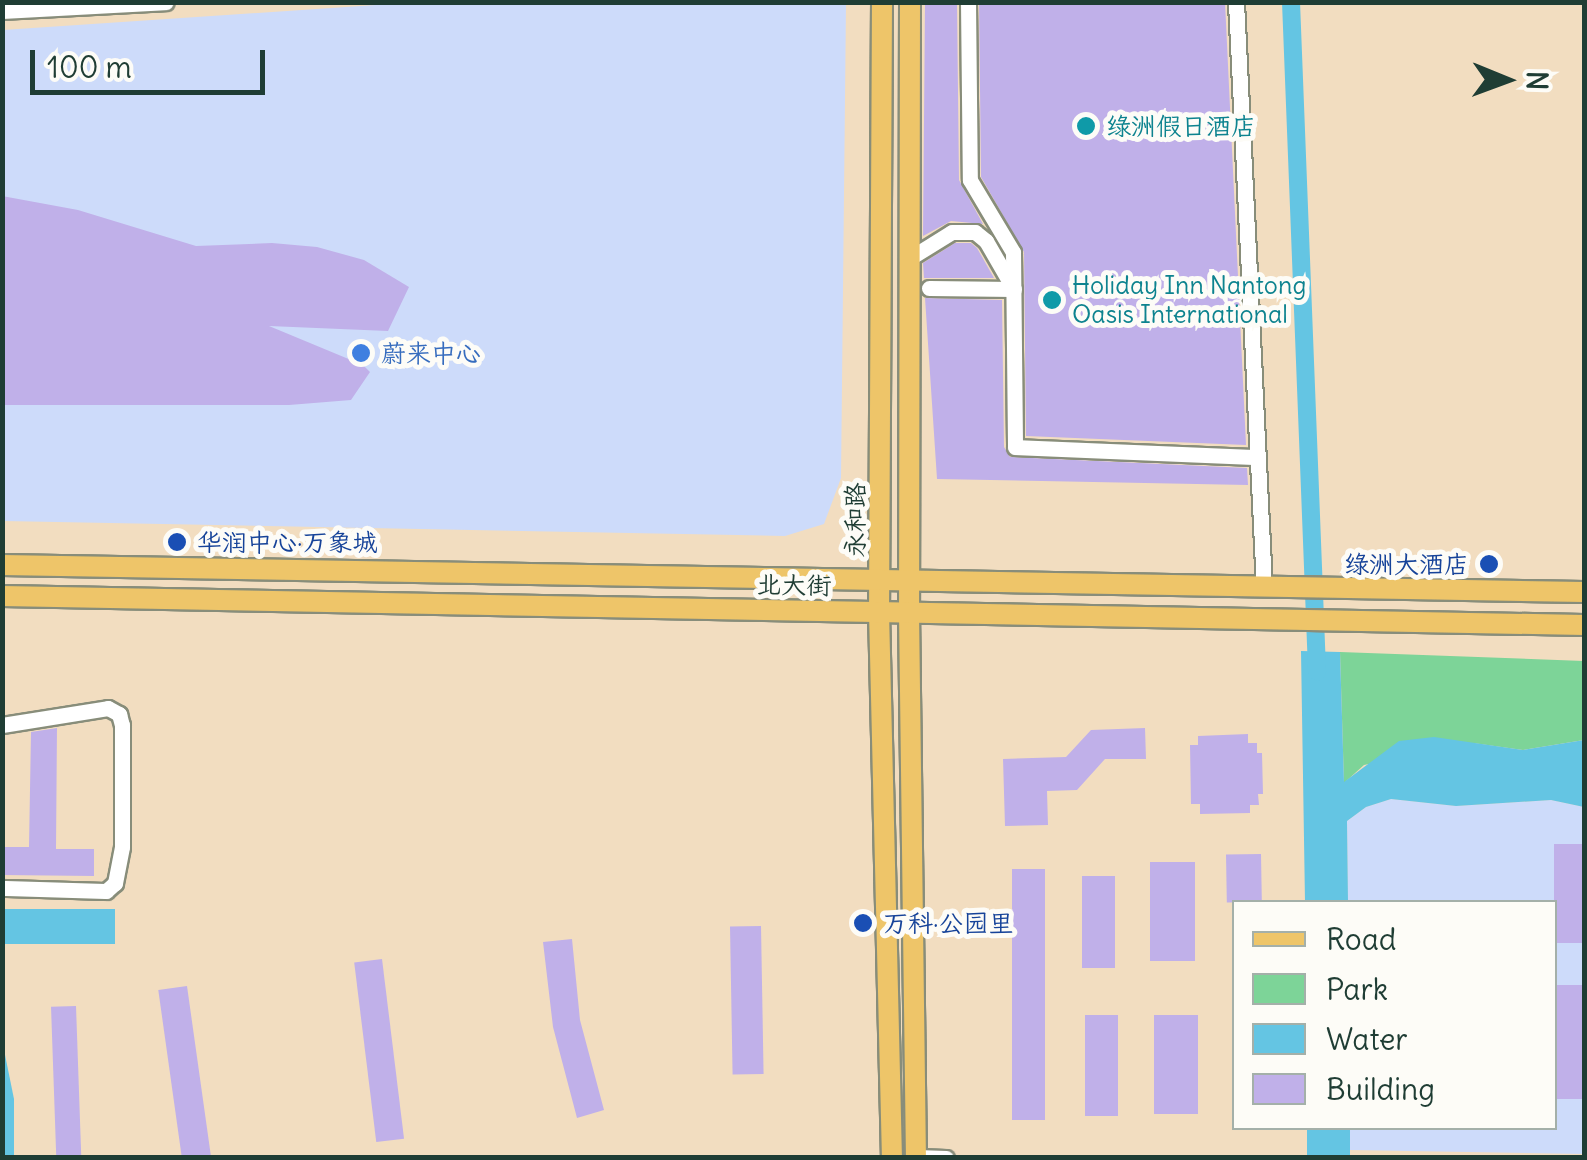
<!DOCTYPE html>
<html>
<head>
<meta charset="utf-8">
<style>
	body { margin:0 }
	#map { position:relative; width:1587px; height:1160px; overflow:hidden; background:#f2ddc0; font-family:Delius,"LXGW WenKai TC",sans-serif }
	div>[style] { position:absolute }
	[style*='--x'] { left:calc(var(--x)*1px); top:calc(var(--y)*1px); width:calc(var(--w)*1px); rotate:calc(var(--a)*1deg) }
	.built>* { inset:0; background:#cddbfa }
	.green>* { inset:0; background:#7dd498 }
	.water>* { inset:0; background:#64c5e3; transform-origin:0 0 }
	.canal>* { height:18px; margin:-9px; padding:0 9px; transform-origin:9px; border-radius:9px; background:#64c5e3 }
	.building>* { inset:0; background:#c0b0e9; transform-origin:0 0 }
	.roads { filter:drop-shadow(2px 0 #888d7a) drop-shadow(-2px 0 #888d7a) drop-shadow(0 2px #888d7a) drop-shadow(0 -2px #888d7a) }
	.minor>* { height:15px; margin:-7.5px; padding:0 7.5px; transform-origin:7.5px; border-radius:7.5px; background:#fff }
	.major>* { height:20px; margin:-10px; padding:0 10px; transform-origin:10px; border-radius:10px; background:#eec569 }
	.dots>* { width:28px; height:28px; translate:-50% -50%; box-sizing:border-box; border:5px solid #fdfcf7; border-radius:50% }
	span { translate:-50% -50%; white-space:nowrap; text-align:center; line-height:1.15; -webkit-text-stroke:10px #fdfcf7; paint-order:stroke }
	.culture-label { font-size:25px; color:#0d838f }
	.left { translate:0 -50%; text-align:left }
	.shop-label { font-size:25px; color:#366cbe }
	.street-label { font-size:25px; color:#1f3d34 }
	.transit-label { font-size:25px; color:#164399 }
	.right { translate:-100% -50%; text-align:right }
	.frame { position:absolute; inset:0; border:5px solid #1f3d34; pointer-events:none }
	.legend { position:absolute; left:1232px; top:900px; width:325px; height:230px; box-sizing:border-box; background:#fdfcf7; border:2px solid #a4b0a9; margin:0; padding:12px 18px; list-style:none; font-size:30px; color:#1f3d34 }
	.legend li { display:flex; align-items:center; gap:20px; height:50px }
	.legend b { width:50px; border:2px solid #a4b0a9 }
	.north { position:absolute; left:1457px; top:30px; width:100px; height:100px; -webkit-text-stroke:8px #fdfcf7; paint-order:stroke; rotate:91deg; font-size:28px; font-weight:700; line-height:40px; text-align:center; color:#1f3d34 }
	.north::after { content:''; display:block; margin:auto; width:35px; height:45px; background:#1f3d34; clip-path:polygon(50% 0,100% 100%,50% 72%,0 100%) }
	.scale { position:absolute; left:30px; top:50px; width:235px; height:45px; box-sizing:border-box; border:5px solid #1f3d34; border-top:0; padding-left:12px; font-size:30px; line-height:35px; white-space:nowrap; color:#1f3d34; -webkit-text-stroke:8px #fdfcf7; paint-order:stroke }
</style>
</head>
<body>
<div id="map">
	<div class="built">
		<div style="clip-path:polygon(420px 2px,846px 3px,841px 478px,824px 524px,785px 536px,3px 521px,3px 30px)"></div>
		<div style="clip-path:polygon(1391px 799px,1456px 806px,1551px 800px,1584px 807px,1584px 1154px,1350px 1150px,1350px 1128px,1554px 1128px,1554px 902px,1348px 902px,1347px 821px,1366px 807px)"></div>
	</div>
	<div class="green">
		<div style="clip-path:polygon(1340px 652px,1584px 661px,1584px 740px,1523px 750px,1473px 743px,1364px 765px,1344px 783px)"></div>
	</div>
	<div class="water">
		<div style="clip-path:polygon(1301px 651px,1340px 652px,1344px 782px,1399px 741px,1434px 737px,1523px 750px,1584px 740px,1584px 807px,1551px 800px,1456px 806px,1391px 799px,1366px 807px,1347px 821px,1348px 902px,1305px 902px)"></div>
		<div style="left:115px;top:909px;width:35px;height:113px;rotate:90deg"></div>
		<div style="clip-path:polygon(3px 1045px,14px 1099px,14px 1157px,3px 1157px)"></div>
		<div style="left:1307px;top:1128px;width:43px;height:29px"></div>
	</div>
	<div class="canal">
		<div style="--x:1291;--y:2;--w:670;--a:87.77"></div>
	</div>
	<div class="building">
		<div style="clip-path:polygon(925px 2px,957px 2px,959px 180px,983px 224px,951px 221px,923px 236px)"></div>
		<div style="clip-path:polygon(979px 2px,1225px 2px,1246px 445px,1026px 436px,1024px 252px,981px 177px)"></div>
		<div style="clip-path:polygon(2px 196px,78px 210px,196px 246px,272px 243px,317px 247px,364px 260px,409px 287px,388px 331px,269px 326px,363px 365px,370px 372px,351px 400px,289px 405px,2px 405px)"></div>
		<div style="clip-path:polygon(955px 243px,971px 243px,977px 248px,994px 278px,924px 278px,923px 263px)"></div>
		<div style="clip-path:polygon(925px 298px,1002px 300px,1004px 447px,1010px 457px,1247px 468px,1248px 485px,937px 479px)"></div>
		<div style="clip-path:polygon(57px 728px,56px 849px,94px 849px,94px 876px,2px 875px,2px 847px,29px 847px,31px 732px)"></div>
		<div style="clip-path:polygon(1145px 728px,1146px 759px,1105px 759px,1077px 790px,1047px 791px,1048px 825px,1005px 826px,1003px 759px,1066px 757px,1091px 730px)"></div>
		<div style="clip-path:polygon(1248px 734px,1248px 743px,1257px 743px,1257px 753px,1262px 753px,1263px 794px,1258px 794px,1259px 805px,1250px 805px,1250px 813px,1200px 814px,1200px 804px,1191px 804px,1190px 745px,1198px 745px,1198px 736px)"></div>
		<div style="left:1554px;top:844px;width:30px;height:99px"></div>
		<div style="left:1261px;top:854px;width:48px;height:35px;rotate:89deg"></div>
		<div style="left:1150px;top:862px;width:45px;height:99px"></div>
		<div style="left:1012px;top:869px;width:33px;height:251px"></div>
		<div style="left:1082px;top:876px;width:33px;height:92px"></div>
		<div style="left:761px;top:926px;width:148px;height:31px;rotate:89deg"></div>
		<div style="clip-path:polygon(572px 939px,580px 1020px,604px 1110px,577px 1118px,553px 1027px,543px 942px)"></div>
		<div style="left:382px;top:959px;width:181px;height:28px;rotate:83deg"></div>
		<div style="left:1554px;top:985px;width:30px;height:114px"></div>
		<div style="left:187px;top:986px;width:174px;height:29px;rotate:82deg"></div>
		<div style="left:76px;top:1006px;width:152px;height:25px;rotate:88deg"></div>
		<div style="left:1085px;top:1015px;width:33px;height:101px"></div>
		<div style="left:1154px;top:1015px;width:44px;height:99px"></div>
	</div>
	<div class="roads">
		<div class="minor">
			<div style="--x:968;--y:2;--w:178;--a:89.4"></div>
			<div style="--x:970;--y:180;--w:84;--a:59.2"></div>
			<div style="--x:1013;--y:252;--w:195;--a:89.4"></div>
			<div style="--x:1015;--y:447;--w:243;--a:2.4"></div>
			<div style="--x:1236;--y:2;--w:586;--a:87.26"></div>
			<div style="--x:2;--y:11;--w:164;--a:-3.1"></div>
			<div style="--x:910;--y:258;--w:49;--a:-31.8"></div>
			<div style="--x:952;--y:232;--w:23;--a:0"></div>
			<div style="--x:975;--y:232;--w:14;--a:39"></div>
			<div style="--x:986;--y:241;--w:52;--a:60"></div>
			<div style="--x:929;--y:288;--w:85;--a:0.7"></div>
			<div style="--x:2;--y:725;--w:107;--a:-9.1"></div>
			<div style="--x:108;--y:708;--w:13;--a:29"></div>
			<div style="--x:119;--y:714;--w:11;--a:75"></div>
			<div style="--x:122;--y:725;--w:122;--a:90"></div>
			<div style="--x:122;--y:847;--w:37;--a:101"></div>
			<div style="--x:115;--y:883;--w:12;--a:138"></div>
			<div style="--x:106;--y:891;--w:104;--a:-178.3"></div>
			<div style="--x:916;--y:1157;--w:30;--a:2"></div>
		</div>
		<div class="major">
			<div style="--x:882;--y:2;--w:610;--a:90.28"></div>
			<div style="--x:879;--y:612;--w:546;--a:88.64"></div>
			<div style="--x:910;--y:2;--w:610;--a:90.09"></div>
			<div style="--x:909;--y:612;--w:546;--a:89.27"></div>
			<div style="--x:2;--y:565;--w:1582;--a:0.98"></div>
			<div style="--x:2;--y:596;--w:1582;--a:1.05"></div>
		</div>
	</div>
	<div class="dots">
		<div style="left:1086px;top:126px;background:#0f9aa8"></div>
		<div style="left:1052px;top:300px;background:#0f9aa8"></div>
		<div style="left:361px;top:353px;background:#3f7fe0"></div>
		<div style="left:177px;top:542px;background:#1a4fb4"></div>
		<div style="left:1489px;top:564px;background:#1a4fb4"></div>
		<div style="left:863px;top:923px;background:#1a4fb4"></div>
	</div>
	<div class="culture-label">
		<span class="left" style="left:1106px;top:126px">绿洲假日酒店</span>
		<span class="left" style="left:1072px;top:300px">Holiday Inn Nantong<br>Oasis International</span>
	</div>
	<div class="shop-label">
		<span class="left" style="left:381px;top:353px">蔚来中心</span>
	</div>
	<div class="street-label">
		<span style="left:855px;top:520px;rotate:-90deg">永和路</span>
		<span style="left:794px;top:585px;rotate:1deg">北大街</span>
	</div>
	<div class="transit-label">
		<span class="left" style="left:197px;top:542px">华润中心·万象城</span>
		<span class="right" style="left:1469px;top:564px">绿洲大酒店</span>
		<span class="left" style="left:883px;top:923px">万科·公园里</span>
	</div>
	<div class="frame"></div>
	<ul class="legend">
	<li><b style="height:12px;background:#eec569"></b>Road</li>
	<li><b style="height:28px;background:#7dd498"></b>Park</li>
	<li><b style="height:28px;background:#64c5e3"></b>Water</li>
	<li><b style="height:28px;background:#c0b0e9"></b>Building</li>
	</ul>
	<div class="north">N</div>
	<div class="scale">100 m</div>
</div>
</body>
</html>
